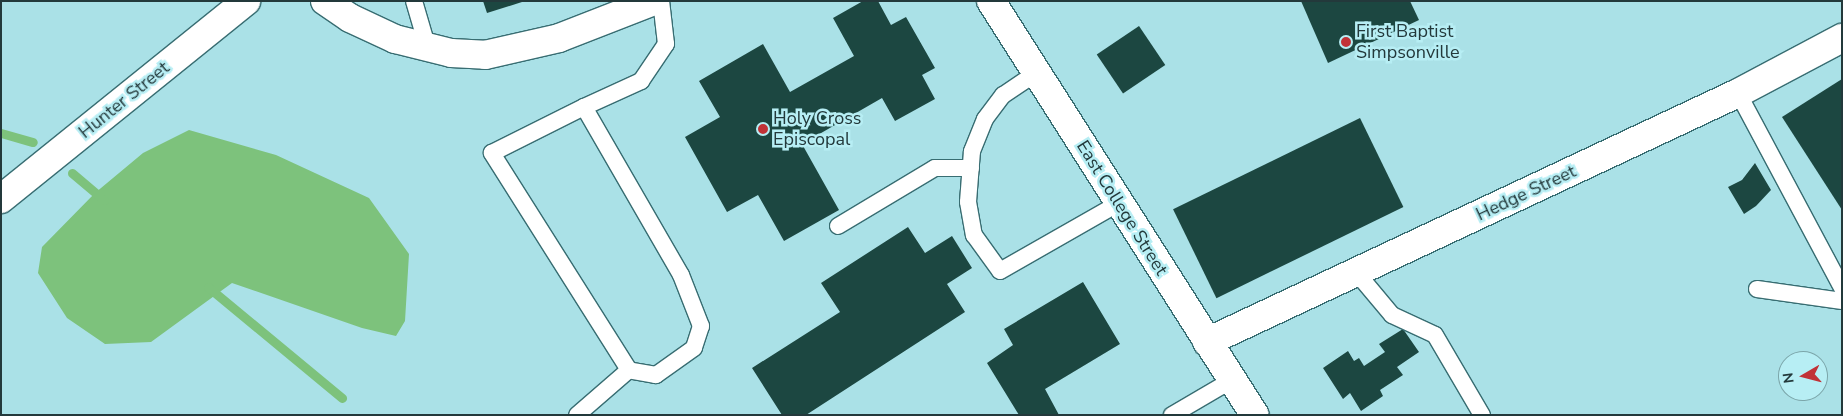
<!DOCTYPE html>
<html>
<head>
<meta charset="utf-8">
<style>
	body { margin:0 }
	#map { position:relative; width:1843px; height:416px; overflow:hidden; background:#aae1e7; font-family:"Nunito Sans",sans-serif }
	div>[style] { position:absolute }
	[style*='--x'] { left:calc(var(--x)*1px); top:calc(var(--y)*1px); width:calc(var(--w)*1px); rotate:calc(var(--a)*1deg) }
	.water>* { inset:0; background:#7dc27c }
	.stream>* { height:9px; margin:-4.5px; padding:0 4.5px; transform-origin:4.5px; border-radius:4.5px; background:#7dc27c }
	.building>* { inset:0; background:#1c4741; transform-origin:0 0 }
	.roads { filter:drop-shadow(1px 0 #386d72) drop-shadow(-1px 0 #386d72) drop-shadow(0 1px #386d72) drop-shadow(0 -1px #386d72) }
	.lane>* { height:16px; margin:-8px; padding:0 8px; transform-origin:8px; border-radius:8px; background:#fff }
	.street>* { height:28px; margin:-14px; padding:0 14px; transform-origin:14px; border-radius:14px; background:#fff }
	.secondary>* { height:28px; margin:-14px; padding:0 14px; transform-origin:14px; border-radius:14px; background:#fff }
	.dots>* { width:14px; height:14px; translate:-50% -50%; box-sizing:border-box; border:2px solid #b7eef4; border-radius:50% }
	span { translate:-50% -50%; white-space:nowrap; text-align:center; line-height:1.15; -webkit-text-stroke:5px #b7eef4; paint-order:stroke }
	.poi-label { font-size:18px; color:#23393b }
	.left { translate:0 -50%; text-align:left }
	.street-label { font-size:18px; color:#23393b }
	.frame { position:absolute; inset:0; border:2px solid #23393b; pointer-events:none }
	.north { position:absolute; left:1778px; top:351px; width:50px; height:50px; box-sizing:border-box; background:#b7eef4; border:1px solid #7ca6aa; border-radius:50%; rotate:262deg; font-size:14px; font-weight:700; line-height:20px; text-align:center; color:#23393b }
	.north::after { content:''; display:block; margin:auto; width:18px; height:22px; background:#c13237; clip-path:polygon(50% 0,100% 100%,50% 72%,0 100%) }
</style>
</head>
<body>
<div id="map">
	<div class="water">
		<div style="clip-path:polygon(189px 130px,276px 155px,369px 198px,409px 254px,405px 321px,396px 336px,362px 328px,232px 283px,151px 342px,105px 344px,67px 318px,38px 273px,42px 247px,95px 193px,143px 153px)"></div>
	</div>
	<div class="stream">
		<div style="--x:1;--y:133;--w:33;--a:16"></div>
		<div style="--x:72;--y:173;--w:42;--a:40.2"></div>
		<div style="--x:208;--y:287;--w:174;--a:39.6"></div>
	</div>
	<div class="building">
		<div style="clip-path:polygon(483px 1px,522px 1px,522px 2px,487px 13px)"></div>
		<div style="clip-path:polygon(863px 1px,878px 1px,891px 25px,906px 17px,935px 68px,922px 75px,935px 99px,895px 121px,882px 98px,802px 144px,839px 210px,784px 241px,758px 195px,727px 212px,685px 137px,720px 117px,699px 81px,763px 44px,790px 92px,854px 56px,833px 18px)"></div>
		<div style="clip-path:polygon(1301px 1px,1410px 1px,1419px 20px,1328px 63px)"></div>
		<div style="left:1139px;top:26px;width:47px;height:51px;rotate:56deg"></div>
		<div style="clip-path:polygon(1842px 79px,1842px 210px,1782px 117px)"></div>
		<div style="left:1360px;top:118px;width:99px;height:208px;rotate:64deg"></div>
		<div style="clip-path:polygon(1755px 163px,1771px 190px,1756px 206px,1744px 214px,1728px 187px,1742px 180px)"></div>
		<div style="clip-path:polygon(908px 227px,925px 253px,952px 236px,972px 268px,947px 284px,965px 312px,806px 415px,782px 415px,752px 368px,840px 312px,821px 283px)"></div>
		<div style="clip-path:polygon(1083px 282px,1120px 344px,1045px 389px,1059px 415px,1019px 415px,987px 363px,1013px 345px,1004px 329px)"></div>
		<div style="clip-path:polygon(1403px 329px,1419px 352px,1397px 367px,1403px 375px,1380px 390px,1383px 396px,1361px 411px,1350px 393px,1343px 399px,1323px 368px,1348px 351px,1354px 361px,1359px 358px,1364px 366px,1385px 352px,1379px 344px)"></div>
	</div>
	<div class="roads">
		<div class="lane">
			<div style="--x:414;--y:1;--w:50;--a:73.7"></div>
			<div style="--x:1036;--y:73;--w:40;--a:146"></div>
			<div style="--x:1003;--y:95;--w:30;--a:127"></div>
			<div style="--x:985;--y:119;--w:35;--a:112"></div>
			<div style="--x:972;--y:151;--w:51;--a:94.5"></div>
			<div style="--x:968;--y:202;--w:34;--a:80"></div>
			<div style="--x:974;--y:235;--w:44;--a:54.2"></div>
			<div style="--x:1000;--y:271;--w:137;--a:-29.7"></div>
			<div style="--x:1738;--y:93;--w:221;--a:61.9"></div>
			<div style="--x:584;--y:107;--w:194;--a:60"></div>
			<div style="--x:681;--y:275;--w:55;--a:68.6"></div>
			<div style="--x:701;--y:326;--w:23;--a:108"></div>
			<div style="--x:694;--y:348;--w:47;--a:144.6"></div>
			<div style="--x:656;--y:375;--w:27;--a:-170"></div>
			<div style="--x:629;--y:370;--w:257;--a:-122.3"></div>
			<div style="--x:492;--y:153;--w:103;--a:-26.6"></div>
			<div style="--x:584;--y:107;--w:63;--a:-24.5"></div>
			<div style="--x:641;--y:81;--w:45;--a:-56"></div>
			<div style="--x:666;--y:44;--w:43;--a:-96.6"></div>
			<div style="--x:838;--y:226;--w:113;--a:-30.9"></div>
			<div style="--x:935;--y:168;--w:36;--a:0"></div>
			<div style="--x:1356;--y:272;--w:56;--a:50.1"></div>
			<div style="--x:1392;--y:315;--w:47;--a:24.9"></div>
			<div style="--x:1435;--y:335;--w:93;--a:59.6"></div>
			<div style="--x:1757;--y:289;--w:86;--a:8"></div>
			<div style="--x:577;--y:415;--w:69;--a:-40.9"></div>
			<div style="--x:1172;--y:415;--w:69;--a:-30.3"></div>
		</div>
		<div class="street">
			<div style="--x:1;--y:199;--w:315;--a:-38.9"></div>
			<div style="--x:1207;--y:342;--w:586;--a:-25.12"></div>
			<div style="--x:1738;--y:93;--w:118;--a:-27.9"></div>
		</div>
		<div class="secondary">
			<div style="--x:325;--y:1;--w:30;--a:34"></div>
			<div style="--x:350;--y:18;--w:50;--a:25"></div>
			<div style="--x:395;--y:39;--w:58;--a:14"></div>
			<div style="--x:451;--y:53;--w:34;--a:3"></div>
			<div style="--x:485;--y:55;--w:76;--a:-12.9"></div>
			<div style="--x:559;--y:38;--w:102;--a:-21.3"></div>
			<div style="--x:991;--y:1;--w:491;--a:57.5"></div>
		</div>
	</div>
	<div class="dots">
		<div style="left:1346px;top:42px;background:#c13237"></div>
		<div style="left:763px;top:129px;background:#c13237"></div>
	</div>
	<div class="poi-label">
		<span class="left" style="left:1356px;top:42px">First Baptist<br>Simpsonville</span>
		<span class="left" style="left:773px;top:129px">Holy Cross<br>Episcopal</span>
	</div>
	<div class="street-label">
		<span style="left:124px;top:100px;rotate:-39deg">Hunter Street</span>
		<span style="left:1526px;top:193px;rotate:-25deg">Hedge Street</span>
		<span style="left:1122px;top:208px;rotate:58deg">East College Street</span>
	</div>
	<div class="frame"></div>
	<div class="north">N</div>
</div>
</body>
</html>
